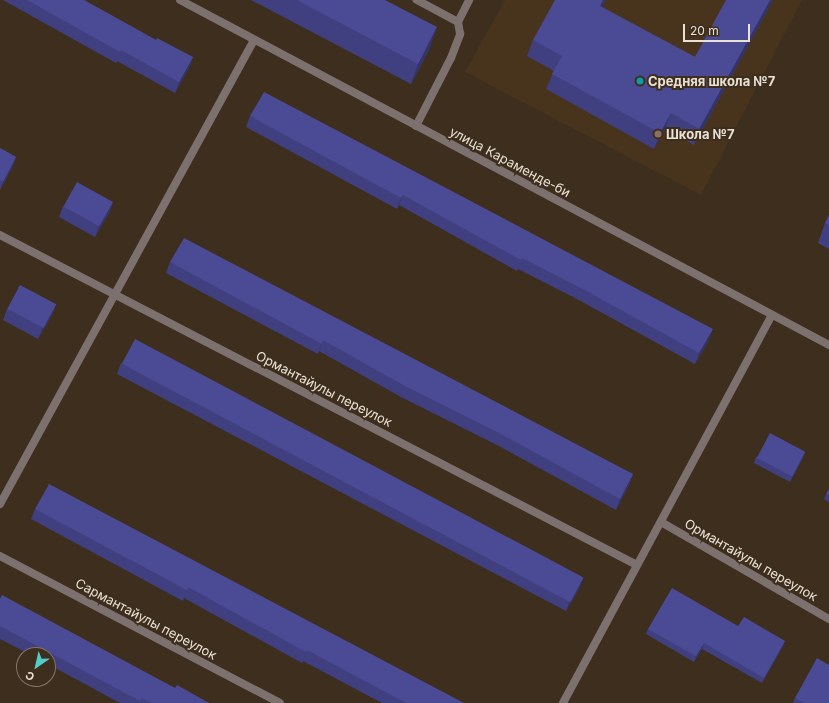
<!DOCTYPE html>
<html>
<head>
<meta charset="utf-8">
<style>
	body { margin:0 }
	#map { position:relative; width:829px; height:703px; overflow:hidden; background:#3d2e1d; font-family:Inter,sans-serif }
	div>[style] { position:absolute }
	[style*='--x'] { left:calc(var(--x)*1px); top:calc(var(--y)*1px); width:calc(var(--w)*1px); rotate:calc(var(--a)*1deg) }
	.built>* { inset:0; background:#48341d }
	.service>* { height:8px; margin:-4px; padding:0 4px; transform-origin:4px; border-radius:4px; background:#7d716f }
	.minor>* { height:8px; margin:-4px; padding:0 4px; transform-origin:4px; border-radius:4px; background:#7d716f }
	.tertiary>* { height:8px; margin:-4px; padding:0 4px; transform-origin:4px; border-radius:4px; background:#7d716f }
	.wall>* { inset:0; background:#404080 }
	.shaded-wall>* { inset:0; background:#343468 }
	.building>* { inset:0; background:#4b4a95; transform-origin:0 0 }
	.dots>* { width:11px; height:11px; translate:-50% -50%; box-sizing:border-box; border:2px solid #3d2e1d; border-radius:50% }
	span { translate:-50% -50%; white-space:nowrap; text-align:center; line-height:1.15; -webkit-text-stroke:4px #3d2e1d; paint-order:stroke }
	.poi-label { font-size:13px; color:#eae1d6; font-weight:700 }
	.left { translate:0 -50%; text-align:left }
	.street-label { font-size:13px; color:#eae1d6 }
	.north { position:absolute; left:16px; top:647px; width:40px; height:40px; box-sizing:border-box; background:#3d2e1d; border:1px solid #827667; border-radius:50%; rotate:214deg; font-size:11px; font-weight:700; line-height:16px; text-align:center; color:#eae1d6 }
	.north::after { content:''; display:block; margin:auto; width:14px; height:18px; background:#53cdca; clip-path:polygon(50% 0,100% 100%,50% 72%,0 100%) }
	.scale { position:absolute; left:683px; top:24px; width:67px; height:18px; box-sizing:border-box; border:2px solid #eae1d6; border-top:0; padding-left:5px; font-size:12px; line-height:14px; white-space:nowrap; color:#eae1d6; -webkit-text-stroke:3px #3d2e1d; paint-order:stroke }
</style>
</head>
<body>
<div id="map">
	<div class="built">
		<div style="clip-path:polygon(505px 0,802px 0,701px 195px,465px 72px)"></div>
	</div>
	<div class="service">
		<div style="--x:458;--y:22;--w:25;--a:-63"></div>
		<div style="--x:416;--y:126;--w:76;--a:-62.8"></div>
		<div style="--x:451;--y:58;--w:26;--a:-69"></div>
		<div style="--x:460;--y:34;--w:12;--a:-99"></div>
		<div style="--x:458;--y:22;--w:47;--a:-151.8"></div>
	</div>
	<div class="minor">
		<div style="--x:0;--y:235;--w:717;--a:27.39"></div>
		<div style="--x:0;--y:504;--w:529;--a:-61.3"></div>
		<div style="--x:661;--y:522;--w:194;--a:30"></div>
		<div style="--x:0;--y:556;--w:316;--a:27.7"></div>
		<div style="--x:563;--y:703;--w:441;--a:-61.7"></div>
	</div>
	<div class="tertiary">
		<div style="--x:180;--y:0;--w:735;--a:27.99"></div>
	</div>
	<div class="wall">
		<div style="clip-path:polygon(3px 0,84px 0,156px 40px,193px 57px,189px 68px,175px 93px,117px 61px,116px 63px)"></div>
		<div style="clip-path:polygon(251px 0,385px 0,430px 48px,411px 84px)"></div>
		<div style="clip-path:polygon(773px 0,694px 145px,665px 129px,654px 149px,546px 89px,554px 71px,527px 56px,533px 40px,602px 7px,695px 57px)"></div>
		<div style="clip-path:polygon(250px 116px,709px 340px,695px 364px,577px 299px,518px 269px,517px 271px,399px 205px,397px 209px,246px 127px)"></div>
		<div style="clip-path:polygon(0 148px,16px 157px,12px 168px,0 190px)"></div>
		<div style="clip-path:polygon(113px 202px,109px 213px,95px 237px,59px 217px,63px 206px)"></div>
		<div style="clip-path:polygon(829px 215px,829px 249px,818px 243px,825px 223px)"></div>
		<div style="clip-path:polygon(170px 262px,633px 474px,629px 485px,616px 510px,497px 445px,401px 397px,319px 351px,318px 354px,166px 273px)"></div>
		<div style="clip-path:polygon(56px 304px,52px 315px,38px 339px,3px 320px,7px 309px)"></div>
		<div style="clip-path:polygon(121px 363px,580px 587px,566px 611px,117px 374px)"></div>
		<div style="clip-path:polygon(756px 457px,803px 458px,790px 482px,754px 463px)"></div>
		<div style="clip-path:polygon(829px 489px,829px 502px,824px 499px)"></div>
		<div style="clip-path:polygon(35px 509px,464px 703px,382px 703px,303px 661px,302px 663px,184px 598px,183px 601px,31px 519px)"></div>
		<div style="clip-path:polygon(0 599px,175px 688px,209px 703px,120px 703px,48px 664px,48px 655px,31px 655px,0 639px)"></div>
		<div style="clip-path:polygon(738px 626px,785px 641px,783px 646px,762px 683px,702px 649px,694px 662px,646px 634px,648px 629px)"></div>
		<div style="clip-path:polygon(795px 698px,829px 703px,793px 703px)"></div>
	</div>
	<div class="shaded-wall">
		<div style="clip-path:polygon(603px 0,606px 0,594px 22px,600px 6px)"></div>
		<div style="clip-path:polygon(770px 0,773px 0,694px 145px,699px 129px)"></div>
		<div style="clip-path:polygon(437px 27px,430px 48px,411px 84px,418px 64px)"></div>
		<div style="clip-path:polygon(193px 57px,189px 68px,175px 93px,179px 82px)"></div>
		<div style="clip-path:polygon(671px 113px,665px 129px,654px 149px,660px 133px)"></div>
		<div style="clip-path:polygon(16px 157px,12px 168px,0 190px,3px 182px)"></div>
		<div style="clip-path:polygon(403px 195px,399px 205px,397px 209px,401px 198px)"></div>
		<div style="clip-path:polygon(113px 202px,109px 213px,95px 237px,99px 226px)"></div>
		<div style="clip-path:polygon(56px 304px,52px 315px,38px 339px,42px 329px)"></div>
		<div style="clip-path:polygon(713px 329px,709px 340px,695px 364px,699px 353px)"></div>
		<div style="clip-path:polygon(323px 340px,319px 351px,318px 354px,322px 344px)"></div>
		<div style="clip-path:polygon(805px 452px,803px 458px,790px 482px,792px 477px)"></div>
		<div style="clip-path:polygon(633px 474px,629px 485px,616px 510px,620px 499px)"></div>
		<div style="clip-path:polygon(584px 576px,580px 587px,566px 611px,570px 600px)"></div>
		<div style="clip-path:polygon(785px 641px,783px 646px,762px 683px,764px 678px)"></div>
		<div style="clip-path:polygon(704px 643px,702px 649px,694px 662px,696px 656px)"></div>
	</div>
	<div class="building">
		<div style="clip-path:polygon(27px 0,84px 0,156px 40px,157px 38px,193px 57px,179px 82px,121px 50px,120px 52px)"></div>
		<div style="clip-path:polygon(297px 0,385px 0,437px 27px,418px 64px)"></div>
		<div style="clip-path:polygon(555px 0,603px 0,600px 6px,695px 57px,726px 0,770px 0,699px 129px,671px 113px,660px 133px,552px 74px,562px 56px,533px 40px)"></div>
		<div style="clip-path:polygon(264px 92px,713px 329px,699px 353px,581px 288px,522px 258px,521px 260px,403px 195px,401px 198px,250px 116px)"></div>
		<div style="clip-path:polygon(0 148px,16px 157px,3px 182px,0 180px)"></div>
		<div style="left:77px;top:182px;width:41px;height:28px;rotate:29deg"></div>
		<div style="clip-path:polygon(829px 215px,829px 225px,825px 223px)"></div>
		<div style="clip-path:polygon(184px 238px,633px 474px,620px 499px,501px 434px,405px 386px,323px 340px,322px 344px,170px 262px)"></div>
		<div style="left:20px;top:285px;width:41px;height:27px;rotate:28deg"></div>
		<div style="left:135px;top:339px;width:508px;height:28px;rotate:28deg"></div>
		<div style="left:770px;top:433px;width:40px;height:28px;rotate:28deg"></div>
		<div style="clip-path:polygon(49px 484px,464px 703px,406px 703px,307px 650px,306px 652px,188px 587px,187px 590px,35px 509px)"></div>
		<div style="clip-path:polygon(829px 489px,829px 495px,826px 494px)"></div>
		<div style="clip-path:polygon(672px 588px,738px 626px,744px 617px,785px 641px,764px 678px,704px 643px,696px 656px,648px 629px)"></div>
		<div style="clip-path:polygon(2px 595px,175px 688px,177px 685px,209px 703px,152px 703px,142px 698px,140px 701px,0 626px,0 599px)"></div>
		<div style="clip-path:polygon(817px 658px,829px 665px,829px 703px,804px 703px,795px 698px)"></div>
	</div>
	<div class="dots">
		<div style="left:640px;top:81px;background:#0f9aa8"></div>
		<div style="left:658px;top:134px;background:#8d6e63"></div>
	</div>
	<div class="poi-label">
		<span class="left" style="left:648px;top:81px">Средняя школа №7</span>
		<span class="left" style="left:666px;top:134px">Школа №7</span>
	</div>
	<div class="street-label">
		<span style="left:510px;top:162px;rotate:28deg">улица Караменде-би</span>
		<span style="left:324px;top:389px;rotate:27deg">Ормантайулы переулок</span>
		<span style="left:751px;top:560px;rotate:30deg">Ормантайулы переулок</span>
		<span style="left:146px;top:619px;rotate:28deg">Сармантайулы переулок</span>
	</div>
	<div class="north">С</div>
	<div class="scale">20 m</div>
</div>
</body>
</html>
